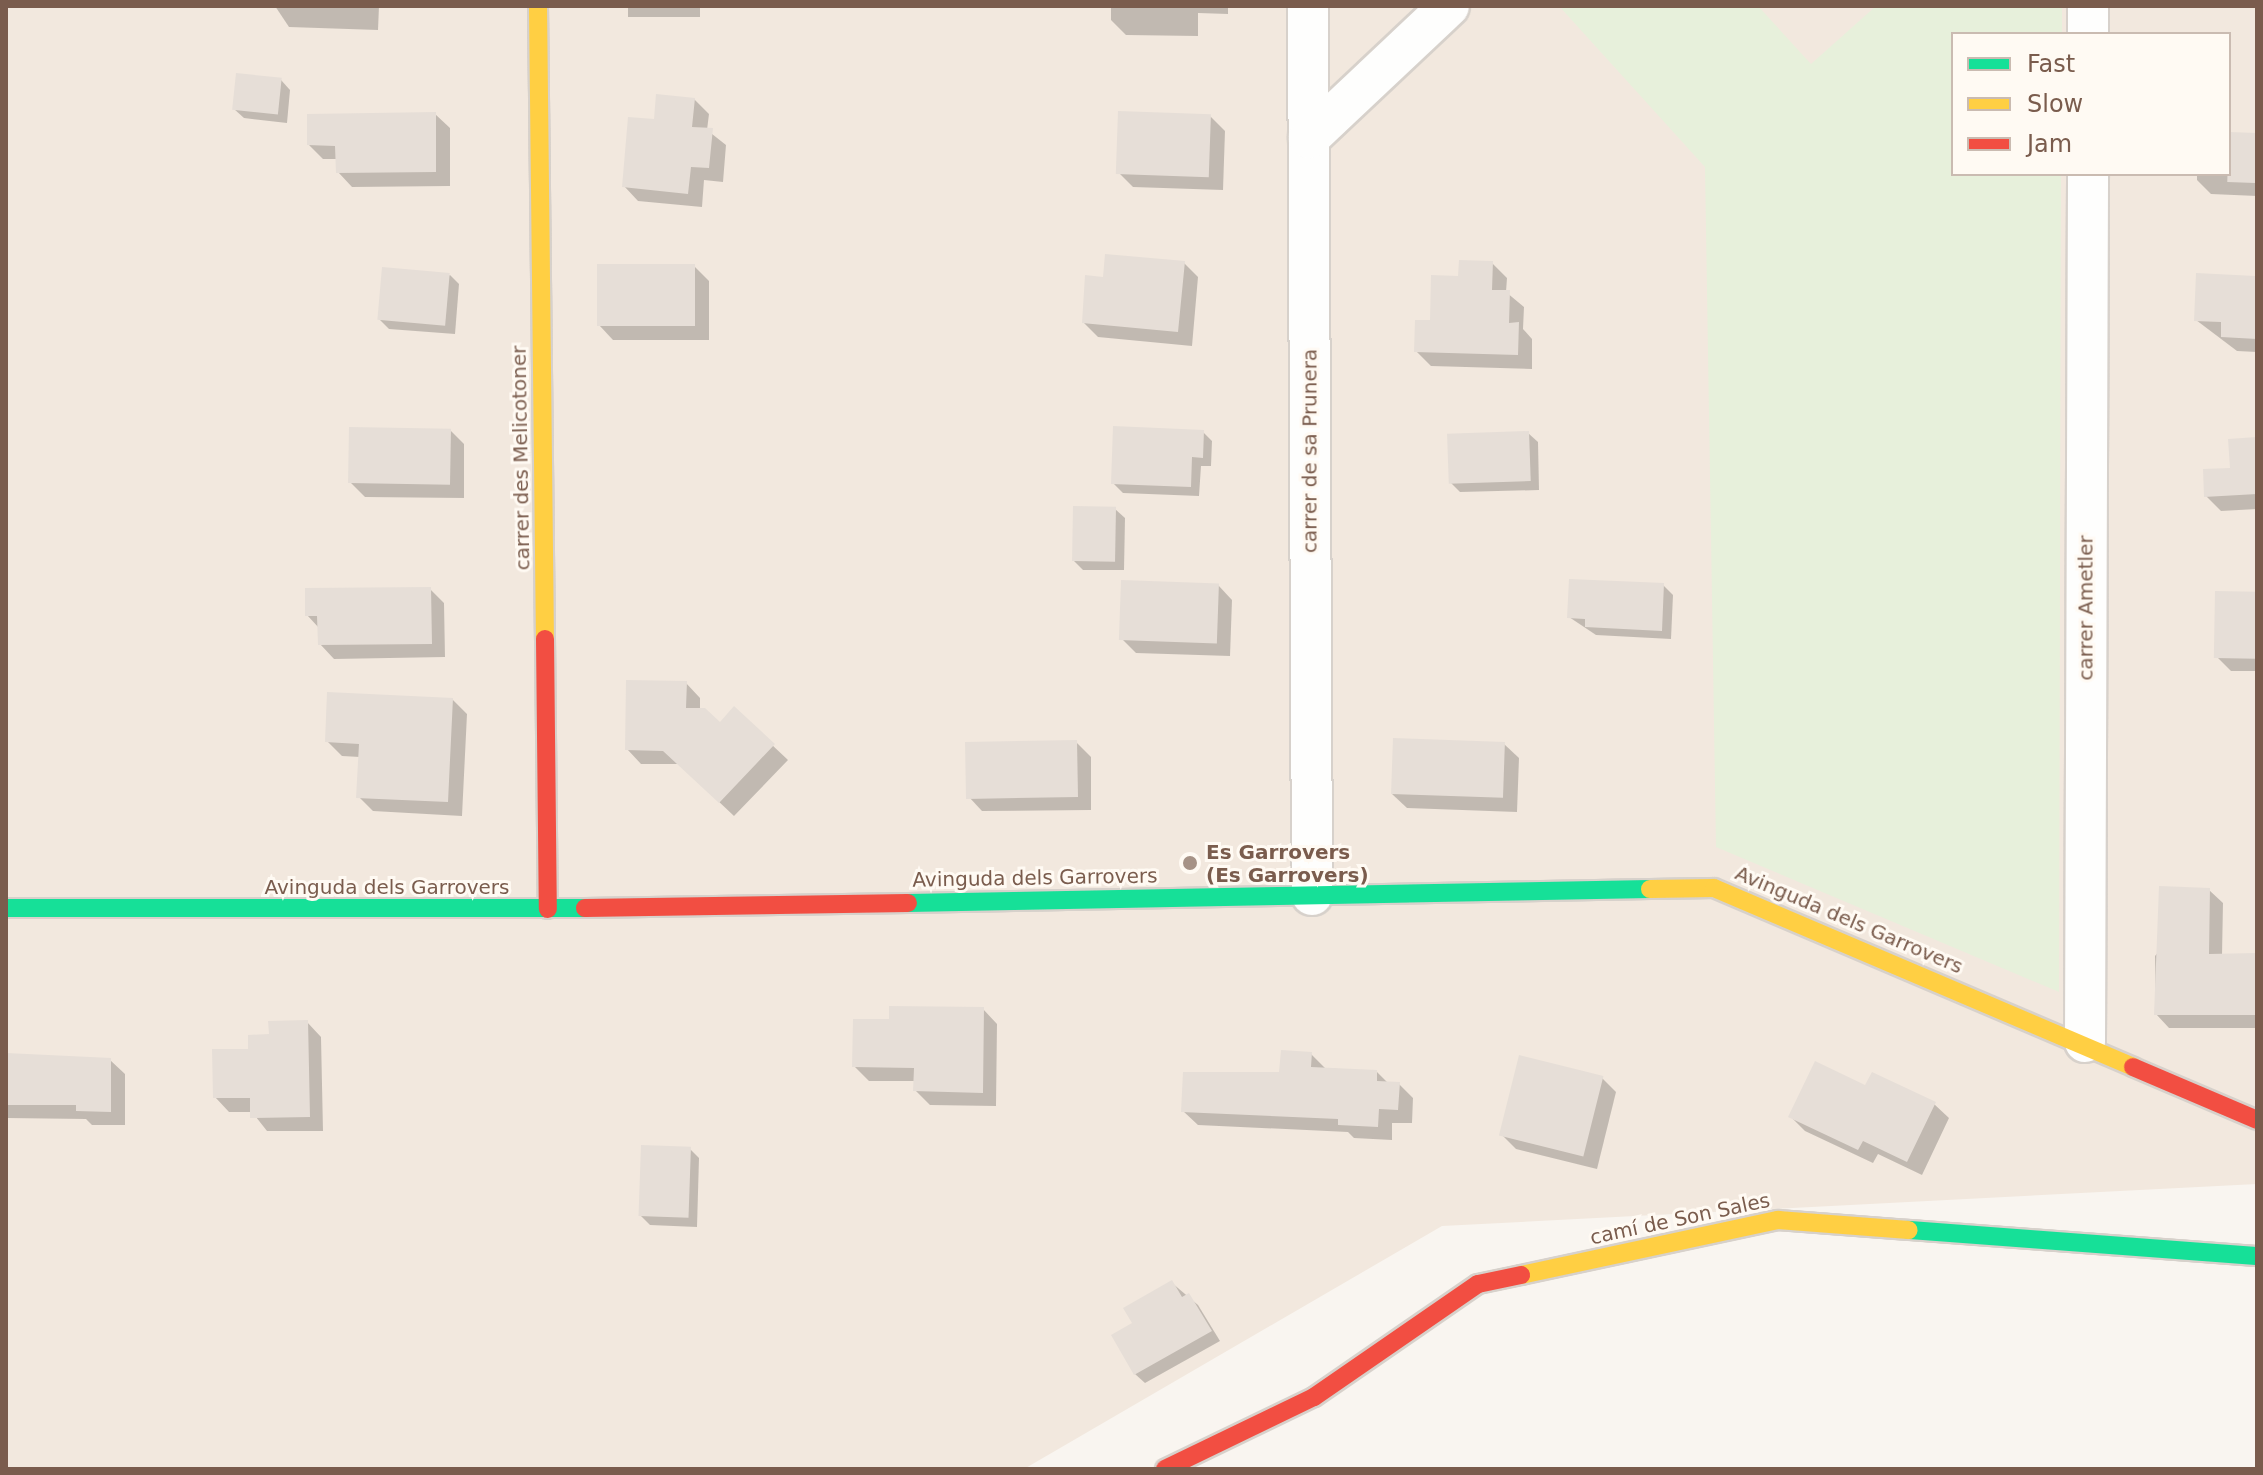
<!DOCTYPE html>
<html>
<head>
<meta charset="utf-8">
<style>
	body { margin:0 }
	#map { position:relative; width:2263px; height:1475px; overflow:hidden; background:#f9f5f0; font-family:"DejaVu Sans",sans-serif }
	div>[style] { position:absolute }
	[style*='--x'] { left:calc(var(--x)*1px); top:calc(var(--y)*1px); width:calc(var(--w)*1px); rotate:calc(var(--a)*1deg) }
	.residential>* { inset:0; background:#f2e8de }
	.green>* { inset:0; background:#e7f0db }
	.shadow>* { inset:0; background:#0003; transform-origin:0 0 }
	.building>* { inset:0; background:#e6ded7; transform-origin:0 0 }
	.roads { filter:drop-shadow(2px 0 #d7d1cb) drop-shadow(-2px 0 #d7d1cb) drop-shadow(0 2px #d7d1cb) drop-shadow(0 -2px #d7d1cb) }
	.street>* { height:40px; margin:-20px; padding:0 20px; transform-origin:20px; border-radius:20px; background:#fefefd }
	.fast>* { height:18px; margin:-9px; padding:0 9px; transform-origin:9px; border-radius:9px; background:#16e098 }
	.slow>* { height:18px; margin:-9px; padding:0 9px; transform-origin:9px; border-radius:9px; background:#ffcf43 }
	.jam>* { height:18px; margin:-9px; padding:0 9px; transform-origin:9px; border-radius:9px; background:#f24e42 }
	.dots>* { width:22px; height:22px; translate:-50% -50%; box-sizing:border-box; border:4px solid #fffaf3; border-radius:50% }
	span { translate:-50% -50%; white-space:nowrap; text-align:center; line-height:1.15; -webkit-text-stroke:6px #fffaf3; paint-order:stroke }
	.street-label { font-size:20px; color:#7a5c4d }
	.poi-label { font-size:20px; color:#7a5c4d; font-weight:700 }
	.left { translate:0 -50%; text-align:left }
	.frame { position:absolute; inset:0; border:8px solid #7a5c4d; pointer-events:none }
	.legend { position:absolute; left:1951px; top:32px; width:280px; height:144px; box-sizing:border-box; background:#fffaf3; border:2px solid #cabbb1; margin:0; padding:10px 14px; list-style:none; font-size:24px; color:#7a5c4d }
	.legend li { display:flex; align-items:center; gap:16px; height:40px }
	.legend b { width:40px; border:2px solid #cabbb1 }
</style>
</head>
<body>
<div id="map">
	<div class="residential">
		<div style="clip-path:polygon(evenodd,6px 6px,2257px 6px,2257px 1184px,1442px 1226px,1024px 1469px,6px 1469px,6px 6px,1953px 34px,2229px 34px,2229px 174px,1953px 174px,1953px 34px)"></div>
	</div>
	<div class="green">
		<div style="clip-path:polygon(1559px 6px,1758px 6px,1811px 64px,1876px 6px,2062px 6px,2062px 34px,1953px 34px,1953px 174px,2061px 174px,2059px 992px,1716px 847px,1705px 167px)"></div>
	</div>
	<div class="shadow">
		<div style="clip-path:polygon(275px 6px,379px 6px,378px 30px,289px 27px)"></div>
		<div style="left:628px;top:6px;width:72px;height:11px"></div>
		<div style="clip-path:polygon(1111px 6px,1228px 6px,1228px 14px,1198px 13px,1198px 36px,1126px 35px,1111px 20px)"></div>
		<div style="clip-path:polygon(281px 80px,290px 90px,287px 123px,244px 118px,234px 109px)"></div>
		<div style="clip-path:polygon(694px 99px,709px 114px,707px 130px,726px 145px,723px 182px,704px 180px,702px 207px,638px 201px,624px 186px,656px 121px)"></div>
		<div style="clip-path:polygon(435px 114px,450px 128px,450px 186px,352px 187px,338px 172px,338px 159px,323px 159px,309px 145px)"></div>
		<div style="clip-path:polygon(1210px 116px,1225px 131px,1223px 190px,1133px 187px,1119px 173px)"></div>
		<div style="clip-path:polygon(2229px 134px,2257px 135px,2257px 196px,2211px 194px,2197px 180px,2197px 174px,2229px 174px)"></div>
		<div style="clip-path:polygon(1184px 263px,1198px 277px,1192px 346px,1098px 337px,1084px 323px,1105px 279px)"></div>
		<div style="clip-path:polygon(1492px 263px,1507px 278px,1506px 292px,1524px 307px,1523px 329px,1532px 339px,1532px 369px,1431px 366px,1416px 351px,1432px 322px,1460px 278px)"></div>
		<div style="clip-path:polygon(694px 266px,709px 281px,709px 340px,613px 340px,599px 325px)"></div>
		<div style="clip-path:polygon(450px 275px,459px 284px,455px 334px,389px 329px,379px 319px)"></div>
		<div style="clip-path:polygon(2254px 278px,2257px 352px,2237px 351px,2196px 320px)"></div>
		<div style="clip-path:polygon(450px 430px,464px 444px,464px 498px,365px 497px,350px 482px)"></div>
		<div style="clip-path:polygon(1203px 432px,1212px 441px,1211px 466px,1201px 466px,1199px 496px,1123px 493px,1113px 483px)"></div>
		<div style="clip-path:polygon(1528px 433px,1538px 442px,1539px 490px,1460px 492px,1451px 483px)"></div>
		<div style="clip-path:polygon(2257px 439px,2257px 509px,2221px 511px,2206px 496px)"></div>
		<div style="clip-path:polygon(1115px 509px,1125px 518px,1124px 570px,1083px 570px,1074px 561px)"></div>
		<div style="clip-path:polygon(1218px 585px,1232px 600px,1230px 656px,1136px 653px,1122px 639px)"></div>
		<div style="clip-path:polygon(1663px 585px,1673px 595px,1671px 639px,1596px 635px,1569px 617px)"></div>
		<div style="clip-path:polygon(430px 589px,444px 603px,445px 657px,334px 659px,320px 644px,319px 628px,307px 615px)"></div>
		<div style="clip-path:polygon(2257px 594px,2257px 671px,2231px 671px,2217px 657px)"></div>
		<div style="clip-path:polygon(686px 683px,700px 698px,700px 710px,720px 725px,734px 709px,788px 760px,734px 816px,679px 764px,641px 764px,627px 749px)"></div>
		<div style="clip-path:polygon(452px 699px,467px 714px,462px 816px,373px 811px,359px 797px,360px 757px,342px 756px,327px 741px)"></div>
		<div style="clip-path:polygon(1076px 742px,1091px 757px,1091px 810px,982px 811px,968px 796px)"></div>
		<div style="clip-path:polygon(1504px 744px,1519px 758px,1517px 812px,1407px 808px,1392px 794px)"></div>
		<div style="clip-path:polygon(2209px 890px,2223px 903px,2222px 956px,2257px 955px,2257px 1028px,2169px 1028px,2156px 1014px,2155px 956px)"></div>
		<div style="clip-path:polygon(983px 1009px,997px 1024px,996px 1106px,930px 1105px,915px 1090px,915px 1081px,869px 1081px,854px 1066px,891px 1021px)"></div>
		<div style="clip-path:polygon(307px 1022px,321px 1037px,323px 1131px,267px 1131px,252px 1112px,229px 1112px,215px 1097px,250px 1051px)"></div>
		<div style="clip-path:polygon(1311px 1054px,1325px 1068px,1377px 1072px,1388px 1083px,1399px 1084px,1413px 1098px,1412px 1123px,1392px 1123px,1392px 1140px,1354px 1138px,1348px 1132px,1198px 1125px,1183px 1111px,1281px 1074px)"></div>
		<div style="clip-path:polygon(6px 1055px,110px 1060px,125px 1074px,125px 1125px,92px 1125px,86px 1119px,6px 1118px)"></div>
		<div style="clip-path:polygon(1602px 1078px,1616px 1092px,1597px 1169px,1516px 1149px,1502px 1135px)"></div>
		<div style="clip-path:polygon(1866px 1088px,1934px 1104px,1949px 1118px,1922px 1175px,1878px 1154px,1873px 1163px,1805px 1131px,1791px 1117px)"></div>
		<div style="clip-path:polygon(690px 1149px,699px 1158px,697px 1227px,650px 1225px,641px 1216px)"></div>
		<div style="clip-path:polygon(1172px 1283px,1198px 1305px,1220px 1341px,1145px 1383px,1135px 1374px,1135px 1323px)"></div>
	</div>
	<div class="building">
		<div style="left:236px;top:73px;width:46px;height:37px;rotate:6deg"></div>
		<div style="clip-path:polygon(656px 94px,695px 98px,692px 127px,713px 128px,709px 168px,691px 167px,688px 194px,622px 187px,628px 117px,654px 119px)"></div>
		<div style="left:1118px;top:111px;width:93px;height:63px;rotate:2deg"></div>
		<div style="clip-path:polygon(436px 112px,436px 172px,336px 173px,335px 146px,307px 145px,307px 114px)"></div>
		<div style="left:2229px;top:132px;width:28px;height:50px;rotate:2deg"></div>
		<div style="clip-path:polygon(1105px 254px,1185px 261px,1178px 332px,1082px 323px,1085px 275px,1103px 277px)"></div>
		<div style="clip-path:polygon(1459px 260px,1493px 261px,1492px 290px,1510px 290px,1509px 323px,1519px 322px,1518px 355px,1414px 352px,1415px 320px,1430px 320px,1431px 275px,1458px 276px)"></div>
		<div style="left:597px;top:264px;width:98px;height:62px"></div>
		<div style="left:382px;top:267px;width:68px;height:53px;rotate:5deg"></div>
		<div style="clip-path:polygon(2196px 273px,2255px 276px,2257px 339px,2221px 337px,2221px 322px,2194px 321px)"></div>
		<div style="clip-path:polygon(1113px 426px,1204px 430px,1203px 458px,1192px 457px,1191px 487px,1111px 484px)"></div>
		<div style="left:349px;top:427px;width:102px;height:56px;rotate:1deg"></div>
		<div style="left:1529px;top:431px;width:50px;height:82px;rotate:88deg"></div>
		<div style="clip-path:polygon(2257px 437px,2257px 494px,2204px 497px,2203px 469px,2230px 468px,2228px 439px)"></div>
		<div style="left:1073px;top:506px;width:43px;height:55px;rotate:1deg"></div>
		<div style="clip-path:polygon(1569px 579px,1664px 583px,1662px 631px,1585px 627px,1585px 619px,1567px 618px)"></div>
		<div style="left:1121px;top:580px;width:98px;height:60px;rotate:2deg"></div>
		<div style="clip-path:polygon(431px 587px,432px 644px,318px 645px,317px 616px,305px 616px,305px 588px)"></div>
		<div style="left:2215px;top:591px;width:42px;height:67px;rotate:1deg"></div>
		<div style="clip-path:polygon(626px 680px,687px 681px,686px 708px,705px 708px,720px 722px,734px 706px,775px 744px,719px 803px,663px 751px,625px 750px)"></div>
		<div style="clip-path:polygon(327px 692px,453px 698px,448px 802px,356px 798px,359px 744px,325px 742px)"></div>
		<div style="left:1393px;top:738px;width:112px;height:56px;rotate:2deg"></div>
		<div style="left:1077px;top:740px;width:57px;height:112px;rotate:89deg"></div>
		<div style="clip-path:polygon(2159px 886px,2210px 888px,2209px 954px,2257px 953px,2257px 1015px,2154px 1015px)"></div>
		<div style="clip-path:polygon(889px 1006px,984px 1007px,983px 1093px,913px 1091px,914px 1068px,852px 1067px,853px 1019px,889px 1019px)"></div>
		<div style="clip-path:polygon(308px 1020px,310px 1117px,250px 1118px,250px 1098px,213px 1098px,212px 1049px,248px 1049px,248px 1035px,269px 1034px,268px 1021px)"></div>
		<div style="clip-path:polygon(1281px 1050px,1312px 1052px,1311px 1067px,1377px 1070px,1377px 1081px,1400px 1082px,1398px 1110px,1379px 1109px,1378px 1127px,1338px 1125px,1338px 1119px,1181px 1112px,1183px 1072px,1279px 1072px)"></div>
		<div style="clip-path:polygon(6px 1053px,111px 1058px,111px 1112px,76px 1111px,76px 1105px,6px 1105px)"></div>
		<div style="left:1519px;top:1055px;width:87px;height:83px;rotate:14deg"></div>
		<div style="clip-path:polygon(1815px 1061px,1865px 1085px,1872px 1072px,1936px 1102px,1907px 1162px,1863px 1141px,1858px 1150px,1788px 1117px)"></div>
		<div style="left:641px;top:1145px;width:50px;height:71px;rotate:2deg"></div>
		<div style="clip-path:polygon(1172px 1280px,1182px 1297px,1189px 1293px,1212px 1331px,1134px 1375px,1111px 1335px,1132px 1323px,1123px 1308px)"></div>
	</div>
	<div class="roads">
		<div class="street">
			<div style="--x:1308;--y:6;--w:889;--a:89.74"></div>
			<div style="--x:2088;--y:34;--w:28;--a:-90"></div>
			<div style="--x:1309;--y:138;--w:192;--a:-43.3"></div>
			<div style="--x:2085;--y:1042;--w:868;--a:-89.8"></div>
		</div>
		<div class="fast">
			<div style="--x:908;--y:903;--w:742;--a:-1.08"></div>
			<div style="--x:6;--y:908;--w:579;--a:0"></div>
			<div style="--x:1909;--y:1230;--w:349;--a:4.3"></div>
		</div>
		<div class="slow">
			<div style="--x:538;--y:6;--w:633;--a:89.37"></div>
			<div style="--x:1650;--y:889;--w:64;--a:-0.9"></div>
			<div style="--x:1714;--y:888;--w:456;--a:23.1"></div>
			<div style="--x:1521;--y:1275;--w:263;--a:-12.1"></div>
			<div style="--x:1778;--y:1220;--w:131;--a:4.4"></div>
		</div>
		<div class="jam">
			<div style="--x:545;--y:639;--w:270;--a:89.4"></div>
			<div style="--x:585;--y:908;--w:323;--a:-0.9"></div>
			<div style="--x:2133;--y:1067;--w:135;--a:23.1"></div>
			<div style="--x:1165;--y:1469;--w:165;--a:-25.8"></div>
			<div style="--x:1314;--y:1397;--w:199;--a:-34.6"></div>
			<div style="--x:1478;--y:1284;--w:44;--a:-11.8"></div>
		</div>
	</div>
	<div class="dots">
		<div style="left:1190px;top:863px;background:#a69286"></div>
	</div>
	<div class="street-label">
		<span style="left:1310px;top:451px;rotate:-90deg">carrer de sa Prunera</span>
		<span style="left:521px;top:458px;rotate:-91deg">carrer des Melicotoner</span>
		<span style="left:2086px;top:608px;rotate:-90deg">carrer Ametler</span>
		<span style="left:1035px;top:878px;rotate:-1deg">Avinguda dels Garrovers</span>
		<span style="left:387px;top:887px">Avinguda dels Garrovers</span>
		<span style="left:1849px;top:920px;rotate:23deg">Avinguda dels Garrovers</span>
		<span style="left:1680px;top:1219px;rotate:-12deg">camí de Son Sales</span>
	</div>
	<div class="poi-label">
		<span class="left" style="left:1206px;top:864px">Es Garrovers<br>(Es Garrovers)</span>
	</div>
	<div class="frame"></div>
	<ul class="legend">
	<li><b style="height:10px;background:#16e098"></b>Fast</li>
	<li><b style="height:10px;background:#ffcf43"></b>Slow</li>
	<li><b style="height:10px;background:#f24e42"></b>Jam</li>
	</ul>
</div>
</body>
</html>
